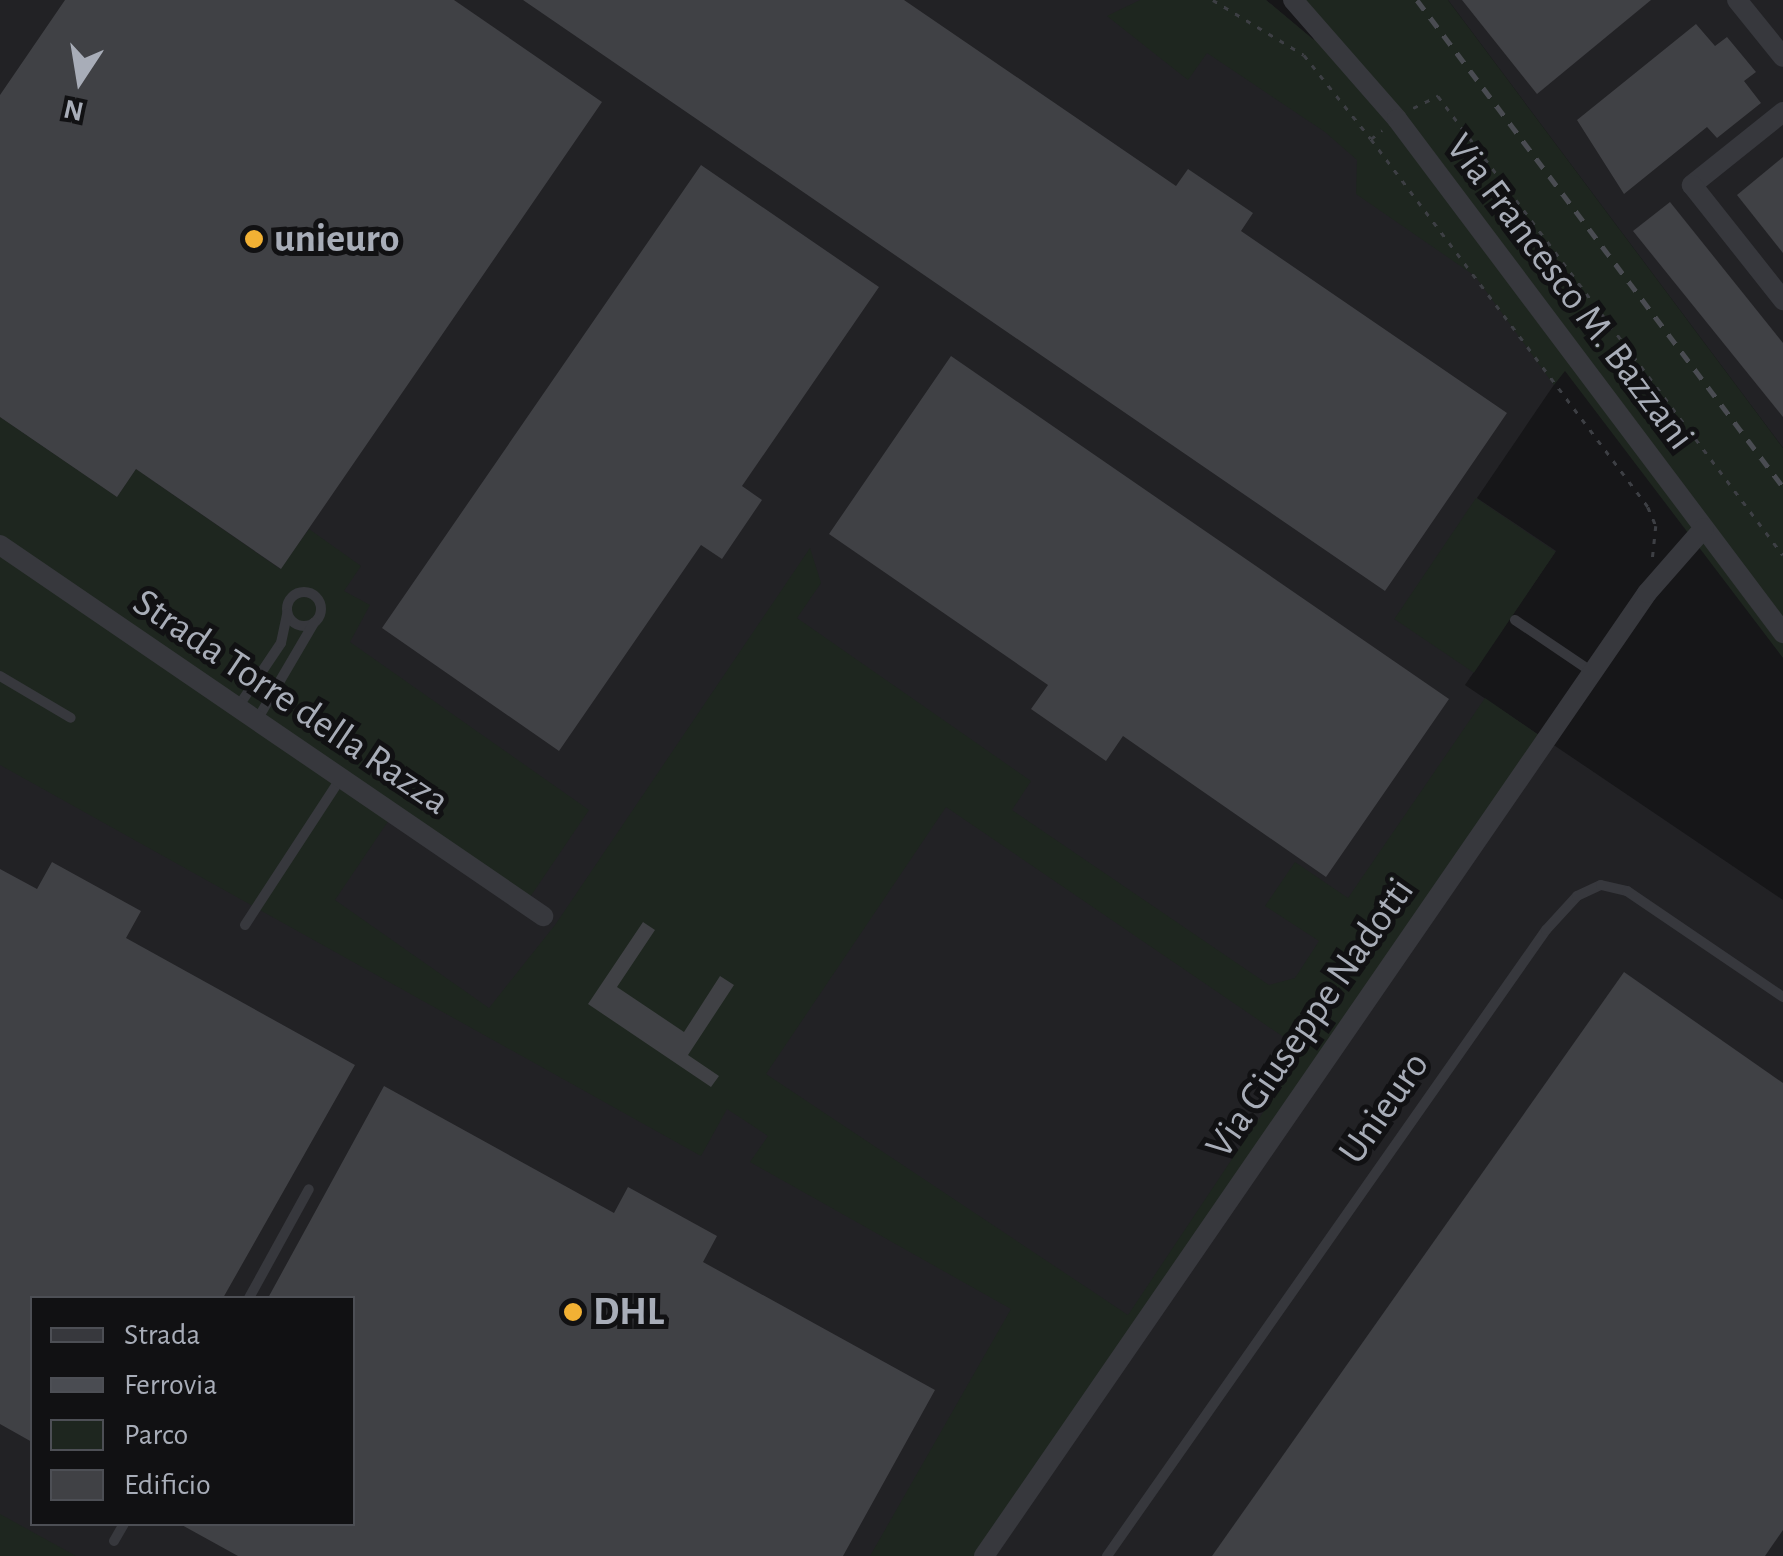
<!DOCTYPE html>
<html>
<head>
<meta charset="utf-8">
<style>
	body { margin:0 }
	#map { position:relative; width:1783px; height:1556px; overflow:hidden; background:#161618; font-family:"Alegreya Sans",sans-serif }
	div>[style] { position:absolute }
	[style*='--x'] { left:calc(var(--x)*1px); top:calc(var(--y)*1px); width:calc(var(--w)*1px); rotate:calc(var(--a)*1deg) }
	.built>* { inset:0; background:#222225 }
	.green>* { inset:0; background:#1e261f; transform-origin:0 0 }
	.building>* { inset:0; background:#404145 }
	.path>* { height:2.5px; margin-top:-1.25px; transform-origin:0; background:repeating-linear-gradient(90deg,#3d3f44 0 5px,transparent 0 13px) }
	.service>* { height:10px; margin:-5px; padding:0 5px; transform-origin:5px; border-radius:5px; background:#37383d }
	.service>.ring { margin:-5px; padding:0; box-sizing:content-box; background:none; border:10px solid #37383d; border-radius:50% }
	.minor>* { height:20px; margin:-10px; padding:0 10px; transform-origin:10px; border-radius:10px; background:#37383d }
	.rail>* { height:5px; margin-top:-2.5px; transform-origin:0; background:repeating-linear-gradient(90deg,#4a4c52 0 12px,transparent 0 22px) }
	.dots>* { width:28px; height:28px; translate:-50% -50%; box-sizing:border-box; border:5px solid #111113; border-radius:50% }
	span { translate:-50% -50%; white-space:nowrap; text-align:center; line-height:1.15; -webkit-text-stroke:10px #111113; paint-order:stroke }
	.poi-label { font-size:40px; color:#a8adb8; font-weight:700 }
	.left { translate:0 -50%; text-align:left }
	.street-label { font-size:40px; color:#a8adb8 }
	.legend { position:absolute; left:30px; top:1296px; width:325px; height:230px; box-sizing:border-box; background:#111113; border:2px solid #4d4f55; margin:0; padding:12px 18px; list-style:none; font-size:30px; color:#a8adb8 }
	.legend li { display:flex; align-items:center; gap:20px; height:50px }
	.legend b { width:50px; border:2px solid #4d4f55 }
	.north { position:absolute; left:30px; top:30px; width:100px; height:100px; -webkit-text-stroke:8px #111113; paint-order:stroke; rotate:192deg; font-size:28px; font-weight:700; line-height:40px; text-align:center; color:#a8adb8 }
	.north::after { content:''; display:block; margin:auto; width:35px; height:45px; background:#a8adb8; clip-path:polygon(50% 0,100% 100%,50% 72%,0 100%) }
</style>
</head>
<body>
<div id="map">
	<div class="built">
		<div style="clip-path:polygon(evenodd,0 0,1266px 0,1316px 42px,1564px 370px,1477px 498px,1556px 551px,1465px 685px,1783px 900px,1783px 1556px,0 1556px,0 0,32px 1298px,352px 1298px,352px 1524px,32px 1524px,32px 1298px)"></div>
		<div style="clip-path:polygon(1448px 0,1783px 0,1783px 448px)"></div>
	</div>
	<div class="green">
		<div style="clip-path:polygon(1140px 0,1266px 0,1314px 40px,1299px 0,1448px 0,1783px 448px,1783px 658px,1565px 371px,1554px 385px,1475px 276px,1356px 194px,1357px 160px,1325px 132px,1207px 53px,1188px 80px,1107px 16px)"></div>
		<div style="clip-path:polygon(evenodd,0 417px,117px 497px,136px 469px,280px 569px,309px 529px,361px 566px,344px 591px,370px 605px,350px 642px,589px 810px,526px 903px,391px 817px,335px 900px,489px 1008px,555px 925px,810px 548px,821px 583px,797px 618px,1031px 781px,1012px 810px,1269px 985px,1295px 978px,1319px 941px,1265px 906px,1295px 862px,1348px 898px,1485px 698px,1546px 740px,987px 1556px,870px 1556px,1011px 1309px,750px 1162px,768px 1136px,727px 1109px,701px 1156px,0 765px,0 417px,946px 807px,1304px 1051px,1128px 1315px,766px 1074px,946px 807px)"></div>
		<div style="left:1476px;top:498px;width:96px;height:146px;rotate:34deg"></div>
		<div style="clip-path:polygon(0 1514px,76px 1556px,0 1556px)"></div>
	</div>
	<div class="building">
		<div style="clip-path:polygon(65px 0,454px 0,602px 102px,281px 569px,136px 469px,117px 497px,0 417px,0 95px)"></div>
		<div style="clip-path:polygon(523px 0,904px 0,1176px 186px,1188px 169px,1253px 213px,1241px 231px,1507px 413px,1385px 591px)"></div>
		<div style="clip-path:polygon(1462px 0,1651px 0,1537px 94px)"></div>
		<div style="clip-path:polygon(1696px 24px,1715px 46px,1727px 37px,1756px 72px,1744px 81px,1761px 103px,1717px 138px,1707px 127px,1624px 194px,1577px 120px)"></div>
		<div style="clip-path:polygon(1783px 157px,1783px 253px,1737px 195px)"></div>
		<div style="clip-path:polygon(701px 165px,879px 287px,742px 486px,762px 500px,722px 559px,701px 545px,559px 751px,382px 628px)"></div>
		<div style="clip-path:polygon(1670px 202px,1783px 343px,1783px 417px,1633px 231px)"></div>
		<div style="clip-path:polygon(951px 356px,1449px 699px,1326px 877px,1123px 736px,1106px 761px,1031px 709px,1048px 685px,829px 534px)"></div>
		<div style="clip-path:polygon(52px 862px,141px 911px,126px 938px,355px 1065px,223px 1298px,32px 1298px,32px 1442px,0 1424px,0 869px,37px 889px)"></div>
		<div style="clip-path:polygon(643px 922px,655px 930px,617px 987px,684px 1032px,720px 976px,734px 985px,688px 1055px,719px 1076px,711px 1087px,588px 1004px)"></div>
		<div style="clip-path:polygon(1624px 972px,1783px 1083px,1783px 1530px,1765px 1556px,1212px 1556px)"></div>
		<div style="clip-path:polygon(384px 1086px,614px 1213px,628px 1187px,717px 1236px,703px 1262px,935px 1390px,843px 1556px,238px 1556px,180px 1524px,352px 1524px,352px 1298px,268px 1298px)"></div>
	</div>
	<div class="path">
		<div style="--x:1213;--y:0;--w:106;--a:31.1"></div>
		<div style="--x:1304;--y:55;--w:107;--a:51.4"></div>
		<div style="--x:1371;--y:139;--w:14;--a:-39"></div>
		<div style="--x:1413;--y:108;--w:28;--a:-26"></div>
		<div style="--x:1438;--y:96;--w:574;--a:53.07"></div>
		<div style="--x:1371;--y:139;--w:461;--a:53"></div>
		<div style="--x:1648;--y:507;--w:21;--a:67"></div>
		<div style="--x:1656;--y:526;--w:31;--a:96"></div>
	</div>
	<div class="service">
		<div class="ring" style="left:287px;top:592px;width:24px;height:24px"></div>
		<div style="--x:1515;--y:620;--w:93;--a:34"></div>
		<div style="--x:0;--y:676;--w:82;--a:30.6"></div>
		<div style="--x:238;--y:707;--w:77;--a:-56.1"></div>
		<div style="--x:281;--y:643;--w:30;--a:-78"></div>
		<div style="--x:257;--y:720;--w:113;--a:-59.6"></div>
		<div style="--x:245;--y:925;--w:174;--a:-56.9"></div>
		<div style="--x:249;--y:1298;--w:124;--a:-61.2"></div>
		<div style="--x:114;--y:1541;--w:20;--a:-60"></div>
		<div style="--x:1107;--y:1556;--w:765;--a:-54.96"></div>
		<div style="--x:1546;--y:930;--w:46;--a:-47.6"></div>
		<div style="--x:1577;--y:896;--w:26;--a:-25"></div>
		<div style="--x:1601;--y:885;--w:27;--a:13"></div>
		<div style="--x:1627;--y:891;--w:189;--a:34.2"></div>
	</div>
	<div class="minor">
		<div style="--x:1293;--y:0;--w:158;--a:48.8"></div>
		<div style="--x:1397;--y:119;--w:643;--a:53.09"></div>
		<div style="--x:1737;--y:0;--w:73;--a:51.1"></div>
		<div style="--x:1783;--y:112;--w:117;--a:141.3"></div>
		<div style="--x:1692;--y:185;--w:147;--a:51.6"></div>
		<div style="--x:0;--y:545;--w:658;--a:34.34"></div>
		<div style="--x:984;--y:1556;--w:1169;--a:-55.45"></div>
		<div style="--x:1647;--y:593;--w:86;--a:-48.8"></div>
	</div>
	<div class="rail">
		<div style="--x:1417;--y:0;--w:609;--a:53.07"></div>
	</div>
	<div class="dots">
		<div style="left:254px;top:239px;background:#f2b134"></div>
		<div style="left:573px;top:1312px;background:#f2b134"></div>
	</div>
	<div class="poi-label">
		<span class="left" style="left:274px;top:239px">unieuro</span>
		<span class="left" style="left:593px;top:1312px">DHL</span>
	</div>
	<div class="street-label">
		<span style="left:1570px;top:292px;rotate:53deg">Via Francesco M. Bazzani</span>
		<span style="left:291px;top:702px;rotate:34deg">Strada Torre della Razza</span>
		<span style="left:1310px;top:1018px;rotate:-55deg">Via Giuseppe Nadotti</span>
		<span style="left:1384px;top:1108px;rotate:-55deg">Unieuro</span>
	</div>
	<ul class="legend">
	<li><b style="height:12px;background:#37383d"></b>Strada</li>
	<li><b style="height:12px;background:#4a4c52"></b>Ferrovia</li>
	<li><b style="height:28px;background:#1e261f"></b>Parco</li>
	<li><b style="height:28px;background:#404145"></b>Edificio</li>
	</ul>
	<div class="north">N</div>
</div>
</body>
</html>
